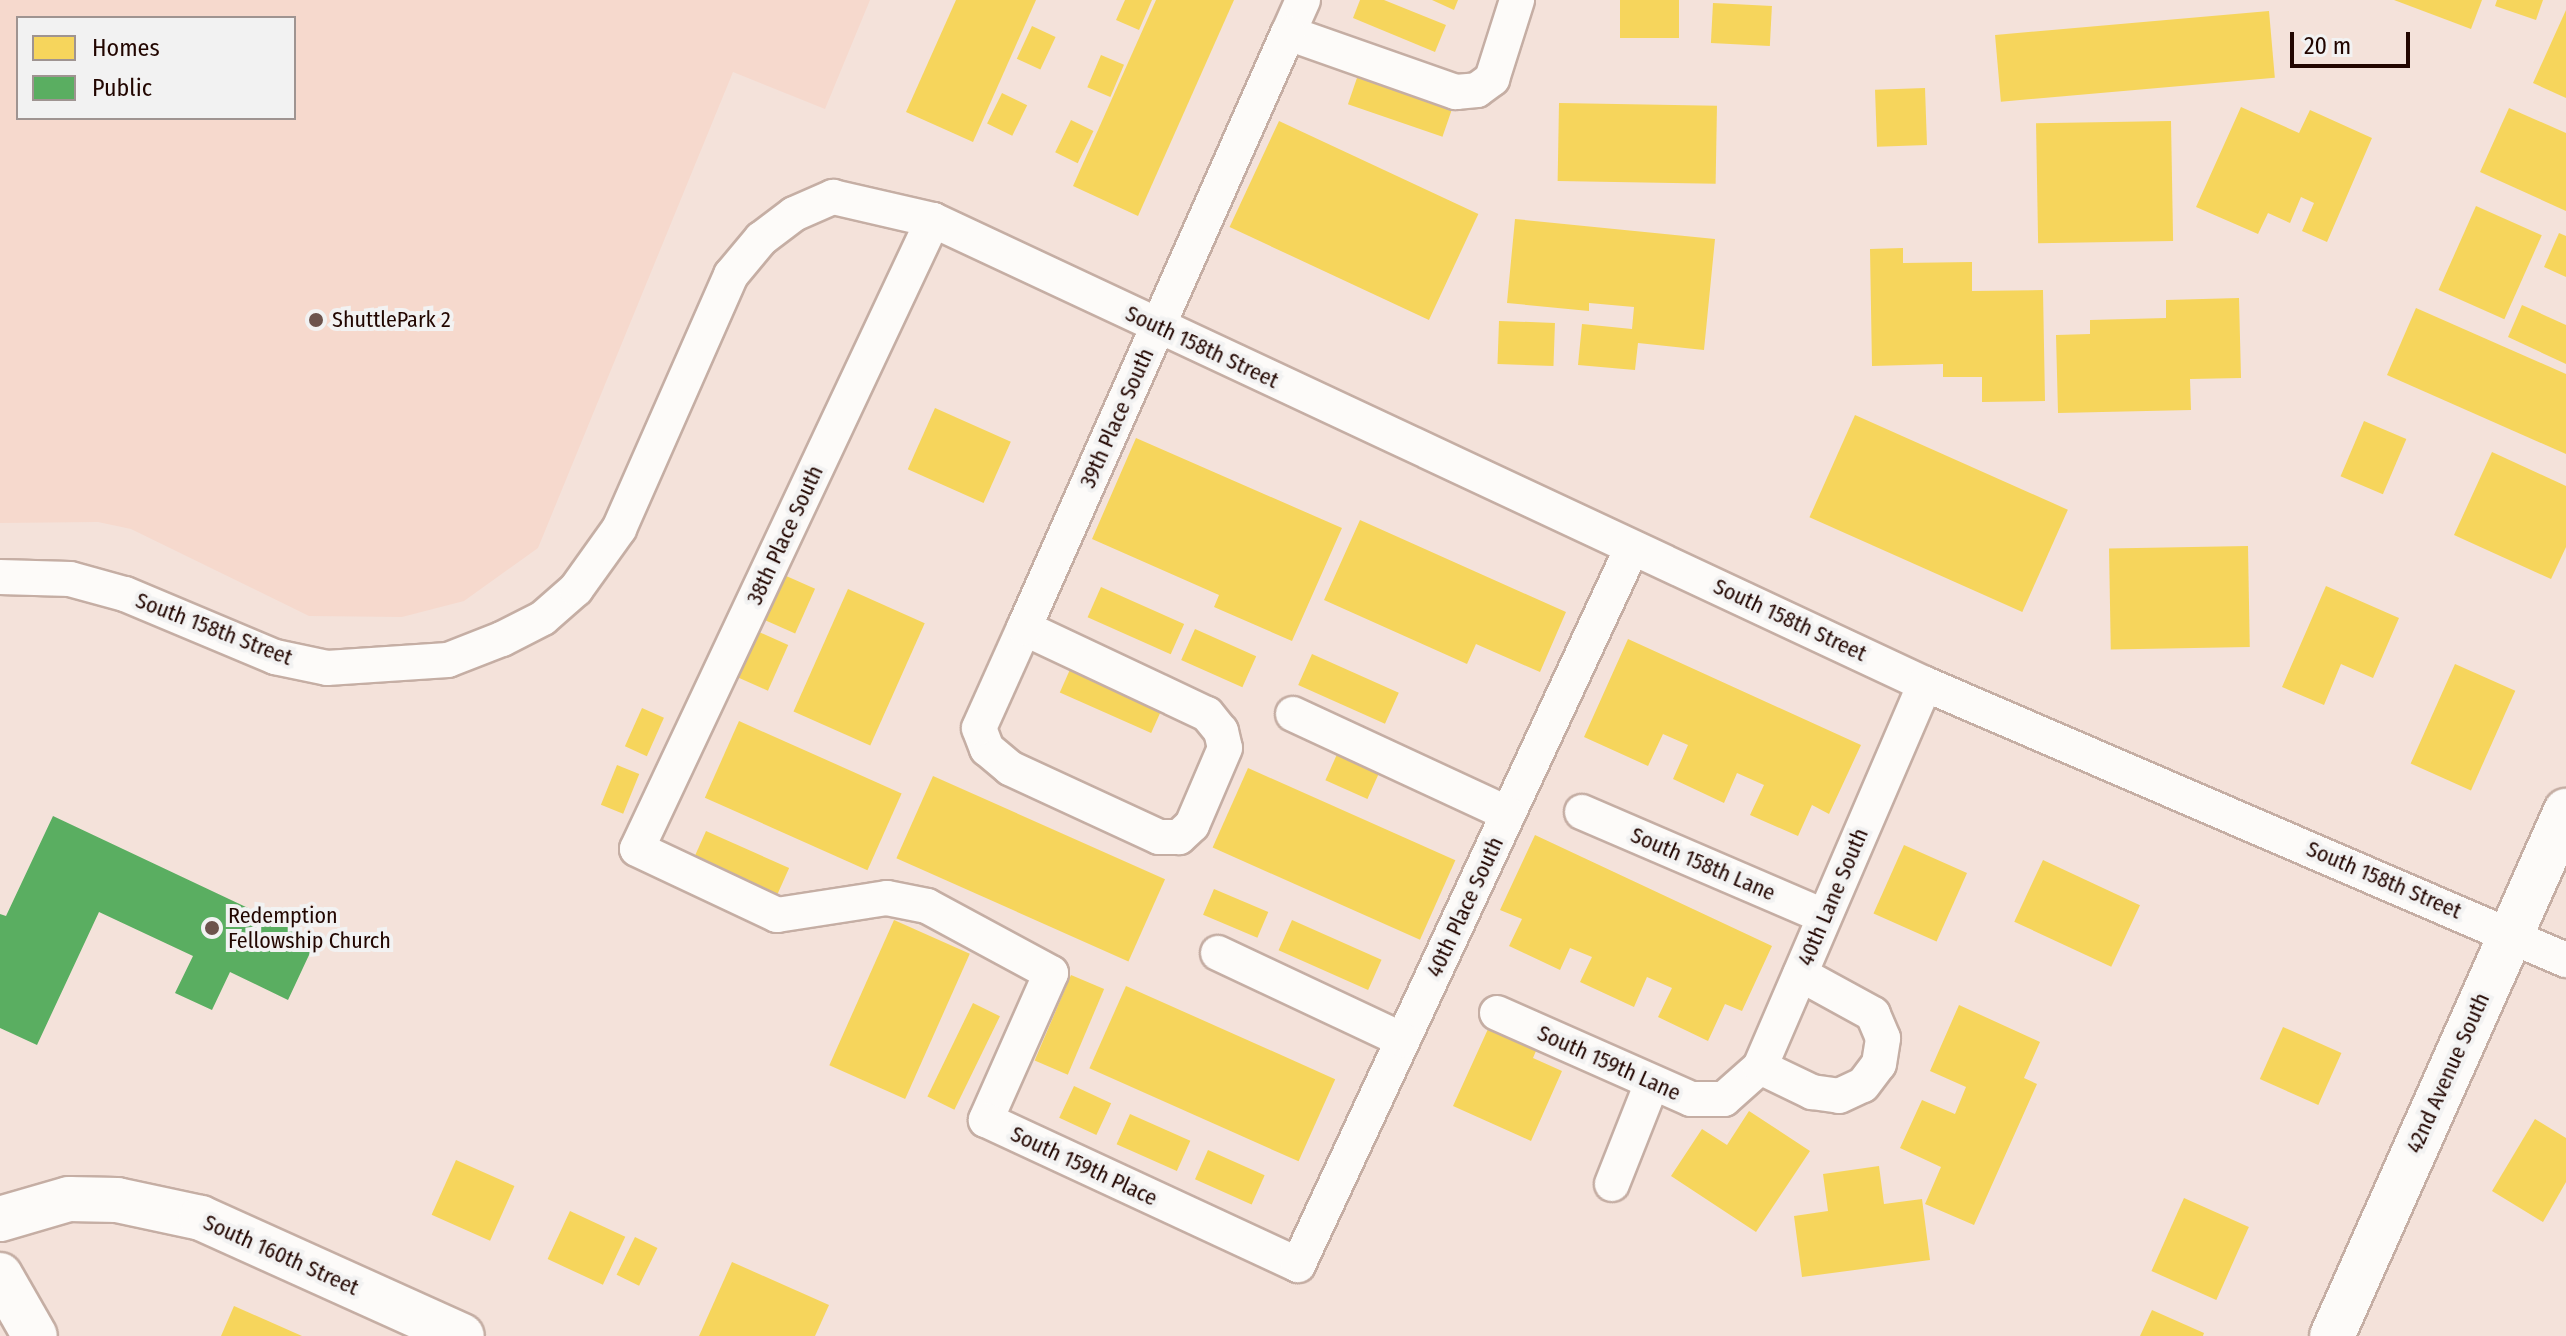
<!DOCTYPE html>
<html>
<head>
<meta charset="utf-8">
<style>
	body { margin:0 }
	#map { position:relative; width:2566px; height:1336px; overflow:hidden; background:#f4e2da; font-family:"Fira Sans Condensed",sans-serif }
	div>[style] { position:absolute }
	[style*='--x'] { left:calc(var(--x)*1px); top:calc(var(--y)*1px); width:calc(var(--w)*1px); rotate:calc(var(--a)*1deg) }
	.built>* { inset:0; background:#f6d9cd }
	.homes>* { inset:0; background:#f6d55c; transform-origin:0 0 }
	.public>* { inset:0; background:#5aae61 }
	.roads { filter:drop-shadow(2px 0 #c5aea4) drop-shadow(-2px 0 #c5aea4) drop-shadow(0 2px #c5aea4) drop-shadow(0 -2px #c5aea4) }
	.minor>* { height:34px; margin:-17px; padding:0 17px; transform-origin:17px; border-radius:17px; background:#fdfbf9 }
	.tertiary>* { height:44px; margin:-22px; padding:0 22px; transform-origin:22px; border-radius:22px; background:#fdfbf9 }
	.secondary>* { height:44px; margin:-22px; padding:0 22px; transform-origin:22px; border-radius:22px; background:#fdfbf9 }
	.dots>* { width:22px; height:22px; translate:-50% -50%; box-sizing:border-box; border:4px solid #f2f2f2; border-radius:50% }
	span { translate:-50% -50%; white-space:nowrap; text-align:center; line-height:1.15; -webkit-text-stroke:8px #f2f2f2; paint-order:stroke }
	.poi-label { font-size:22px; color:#220600 }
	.left { translate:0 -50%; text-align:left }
	.street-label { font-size:22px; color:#220600 }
	.legend { position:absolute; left:16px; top:16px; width:280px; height:104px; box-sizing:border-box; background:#f2f2f2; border:2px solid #9f9491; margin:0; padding:10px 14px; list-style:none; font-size:24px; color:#220600 }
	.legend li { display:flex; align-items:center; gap:16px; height:40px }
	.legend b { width:40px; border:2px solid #9f9491 }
	.scale { position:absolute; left:2290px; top:32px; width:120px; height:36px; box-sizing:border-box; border:4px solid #220600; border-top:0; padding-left:10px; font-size:24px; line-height:28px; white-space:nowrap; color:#220600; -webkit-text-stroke:6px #f2f2f2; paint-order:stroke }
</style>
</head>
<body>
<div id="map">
	<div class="built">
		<div style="clip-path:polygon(evenodd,0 0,870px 0,825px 109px,733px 72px,538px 548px,464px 601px,402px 617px,309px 616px,131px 529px,98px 522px,0 523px,0 0,18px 18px,294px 18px,294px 118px,18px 118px,18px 18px)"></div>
	</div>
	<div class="homes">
		<div style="clip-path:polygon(956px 0,1036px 0,973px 142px,906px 112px)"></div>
		<div style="clip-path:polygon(1125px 0,1152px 0,1139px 30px,1116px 20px)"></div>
		<div style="clip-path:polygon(1156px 0,1234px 0,1138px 216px,1073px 186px)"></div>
		<div style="clip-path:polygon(1360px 0,1384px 0,1446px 25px,1435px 52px,1353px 18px)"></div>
		<div style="clip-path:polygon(1432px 0,1458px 0,1454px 10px)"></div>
		<div style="left:1620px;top:0;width:59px;height:38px"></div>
		<div style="clip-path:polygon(2394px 0,2482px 0,2471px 29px)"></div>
		<div style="clip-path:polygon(2497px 0,2543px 0,2536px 20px,2495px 6px)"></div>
		<div style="left:1713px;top:3px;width:59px;height:40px;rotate:3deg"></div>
		<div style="clip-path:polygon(2566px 10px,2566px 98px,2533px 83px)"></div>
		<div style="left:2269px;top:11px;width:67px;height:275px;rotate:85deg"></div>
		<div style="left:1032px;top:26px;width:26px;height:36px;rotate:25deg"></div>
		<div style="left:1101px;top:55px;width:25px;height:35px;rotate:23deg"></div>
		<div style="left:1359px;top:72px;width:100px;height:34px;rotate:19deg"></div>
		<div style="left:1925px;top:88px;width:57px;height:50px;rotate:88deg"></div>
		<div style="left:1002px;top:93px;width:28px;height:34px;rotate:26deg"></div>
		<div style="left:1559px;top:103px;width:158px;height:78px;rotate:1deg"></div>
		<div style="clip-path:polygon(2241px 107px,2299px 133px,2310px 110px,2372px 138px,2327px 242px,2302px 231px,2314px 203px,2301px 197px,2290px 223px,2268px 213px,2258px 234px,2196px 207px)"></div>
		<div style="clip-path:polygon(2509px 108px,2566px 133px,2566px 211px,2480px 172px)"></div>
		<div style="left:1071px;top:120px;width:25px;height:36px;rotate:26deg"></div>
		<div style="left:1279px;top:121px;width:220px;height:117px;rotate:25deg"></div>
		<div style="left:2171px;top:121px;width:120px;height:135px;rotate:89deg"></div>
		<div style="left:2476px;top:206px;width:72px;height:92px;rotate:24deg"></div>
		<div style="clip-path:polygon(1515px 219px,1715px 239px,1704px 350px,1638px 343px,1635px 370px,1578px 365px,1582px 324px,1632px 329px,1634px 307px,1589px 303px,1589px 311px,1507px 303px)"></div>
		<div style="clip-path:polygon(2559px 233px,2566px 236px,2566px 277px,2544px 267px)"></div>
		<div style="clip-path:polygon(1903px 248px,1903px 263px,1972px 262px,1972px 291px,2043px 290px,2045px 401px,1982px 402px,1982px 377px,1943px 377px,1943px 364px,1872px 366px,1870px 249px)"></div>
		<div style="clip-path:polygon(2239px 298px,2241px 378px,2190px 379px,2191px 410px,2058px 413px,2056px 335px,2090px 334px,2090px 320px,2166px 318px,2166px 300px)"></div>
		<div style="clip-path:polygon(2522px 305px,2566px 325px,2566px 364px,2508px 337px)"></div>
		<div style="clip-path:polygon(2416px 308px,2566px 374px,2566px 454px,2387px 375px)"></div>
		<div style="left:1499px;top:321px;width:56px;height:43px;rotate:2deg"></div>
		<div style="left:935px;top:408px;width:83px;height:67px;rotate:24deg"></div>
		<div style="left:1855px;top:415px;width:233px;height:112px;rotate:24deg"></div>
		<div style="left:2364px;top:421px;width:46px;height:60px;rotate:23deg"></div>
		<div style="clip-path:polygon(1136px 438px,1342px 528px,1292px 641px,1214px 607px,1219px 595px,1092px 539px)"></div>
		<div style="clip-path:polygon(2492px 452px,2566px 486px,2566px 547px,2551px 579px,2454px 535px)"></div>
		<div style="clip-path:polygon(1360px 520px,1566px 612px,1540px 672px,1476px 644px,1467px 664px,1324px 600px)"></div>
		<div style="left:2248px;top:546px;width:101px;height:139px;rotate:89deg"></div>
		<div style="left:784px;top:575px;width:34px;height:49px;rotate:24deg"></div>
		<div style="clip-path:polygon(2326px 586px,2399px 618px,2373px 678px,2341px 664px,2324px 705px,2282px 687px)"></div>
		<div style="left:1101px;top:587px;width:91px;height:33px;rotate:24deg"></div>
		<div style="left:848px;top:589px;width:84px;height:134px;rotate:24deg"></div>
		<div style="left:1195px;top:629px;width:67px;height:34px;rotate:24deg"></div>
		<div style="left:759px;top:632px;width:32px;height:50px;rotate:24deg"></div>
		<div style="clip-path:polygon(1628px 639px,1861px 745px,1829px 814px,1812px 805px,1798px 836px,1750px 815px,1764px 785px,1737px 773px,1724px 803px,1673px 779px,1688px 745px,1663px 734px,1648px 766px,1584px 737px)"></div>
		<div style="left:1312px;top:654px;width:95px;height:34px;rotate:24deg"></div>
		<div style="left:2455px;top:664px;width:66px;height:109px;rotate:24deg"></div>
		<div style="left:1072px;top:665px;width:100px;height:30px;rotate:24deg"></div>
		<div style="left:642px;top:708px;width:24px;height:42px;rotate:24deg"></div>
		<div style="left:739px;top:721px;width:178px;height:84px;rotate:24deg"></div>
		<div style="left:1338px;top:752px;width:46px;height:31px;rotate:24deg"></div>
		<div style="left:617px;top:765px;width:24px;height:43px;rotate:22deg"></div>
		<div style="left:1248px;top:768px;width:227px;height:87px;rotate:24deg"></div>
		<div style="left:933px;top:776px;width:254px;height:90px;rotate:24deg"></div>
		<div style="left:706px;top:831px;width:91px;height:31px;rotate:24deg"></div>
		<div style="clip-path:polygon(1535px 835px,1772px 946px,1742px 1011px,1725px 1004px,1708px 1041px,1658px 1017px,1672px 988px,1647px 977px,1634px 1007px,1580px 982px,1592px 957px,1570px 948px,1560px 970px,1509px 946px,1522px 919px,1500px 910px)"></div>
		<div style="left:1904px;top:845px;width:69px;height:75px;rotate:24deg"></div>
		<div style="left:2043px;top:860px;width:107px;height:68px;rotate:25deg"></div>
		<div style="left:1214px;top:889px;width:59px;height:28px;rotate:23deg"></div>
		<div style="left:894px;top:920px;width:83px;height:159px;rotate:24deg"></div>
		<div style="left:1292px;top:920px;width:98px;height:33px;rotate:24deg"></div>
		<div style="left:1071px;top:975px;width:36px;height:93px;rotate:23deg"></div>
		<div style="left:1126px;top:986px;width:229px;height:90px;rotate:24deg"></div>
		<div style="left:973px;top:1003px;width:30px;height:104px;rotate:26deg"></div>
		<div style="clip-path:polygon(1959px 1005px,2040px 1042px,2024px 1078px,2037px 1084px,1974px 1225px,1925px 1204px,1941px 1167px,1900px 1148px,1922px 1100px,1955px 1114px,1966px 1087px,1930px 1071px)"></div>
		<div style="clip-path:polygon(1493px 1018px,1541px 1039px,1533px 1058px,1562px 1071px,1531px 1141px,1453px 1106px)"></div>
		<div style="left:2283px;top:1027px;width:64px;height:57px;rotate:24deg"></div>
		<div style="left:1074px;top:1086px;width:41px;height:35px;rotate:25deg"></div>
		<div style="clip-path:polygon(1749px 1111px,1810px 1151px,1756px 1232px,1671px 1176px,1702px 1129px,1727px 1145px)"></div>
		<div style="left:1130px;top:1114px;width:66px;height:33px;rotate:24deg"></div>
		<div style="clip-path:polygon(2535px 1119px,2566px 1138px,2566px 1182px,2543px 1222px,2492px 1191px)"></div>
		<div style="left:1208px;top:1150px;width:62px;height:32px;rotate:24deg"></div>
		<div style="left:456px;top:1160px;width:64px;height:60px;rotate:24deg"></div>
		<div style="clip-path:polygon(1879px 1166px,1884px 1204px,1922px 1199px,1930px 1260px,1802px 1277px,1794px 1216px,1828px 1211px,1823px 1174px)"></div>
		<div style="left:2184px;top:1198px;width:71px;height:80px;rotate:24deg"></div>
		<div style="left:570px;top:1211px;width:61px;height:53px;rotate:25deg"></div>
		<div style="left:635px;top:1237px;width:25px;height:42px;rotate:26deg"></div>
		<div style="clip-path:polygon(732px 1262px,829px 1305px,815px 1336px,699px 1336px)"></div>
		<div style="clip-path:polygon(234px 1306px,302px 1336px,221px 1336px)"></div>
		<div style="clip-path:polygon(2152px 1310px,2204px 1333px,2203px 1336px,2140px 1336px)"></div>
	</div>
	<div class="public">
		<div style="clip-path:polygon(53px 816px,316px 940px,288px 1000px,230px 972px,212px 1010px,175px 993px,193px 956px,99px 912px,37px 1045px,0 1028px,0 914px,6px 916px)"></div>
	</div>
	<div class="roads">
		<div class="minor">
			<div style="--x:1303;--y:0;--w:36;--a:114"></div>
			<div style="--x:1288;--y:33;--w:178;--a:19.4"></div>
			<div style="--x:1456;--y:92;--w:21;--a:-5"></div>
			<div style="--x:1477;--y:90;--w:19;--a:-36"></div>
			<div style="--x:1492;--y:79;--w:83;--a:-72.4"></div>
			<div style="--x:933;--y:220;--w:695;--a:115.2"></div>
			<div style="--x:637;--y:849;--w:155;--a:25.2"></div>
			<div style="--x:777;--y:915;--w:111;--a:-8.8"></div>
			<div style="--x:887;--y:898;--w:41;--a:11.3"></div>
			<div style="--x:927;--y:906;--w:141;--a:28.4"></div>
			<div style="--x:1051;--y:973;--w:161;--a:113.9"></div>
			<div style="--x:986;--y:1120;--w:344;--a:24.9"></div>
			<div style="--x:1298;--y:1265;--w:791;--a:-65.02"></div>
			<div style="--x:0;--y:577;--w:70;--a:1.6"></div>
			<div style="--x:70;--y:579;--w:57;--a:15.3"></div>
			<div style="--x:125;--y:594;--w:163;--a:22.8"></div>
			<div style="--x:275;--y:657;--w:53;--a:11.9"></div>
			<div style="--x:327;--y:668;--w:121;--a:-3.8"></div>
			<div style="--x:448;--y:660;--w:58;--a:-21.3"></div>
			<div style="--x:502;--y:639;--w:46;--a:-27.1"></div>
			<div style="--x:543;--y:618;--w:44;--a:-41.3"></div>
			<div style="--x:576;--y:589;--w:74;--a:-54.4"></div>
			<div style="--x:619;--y:529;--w:278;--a:-66.2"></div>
			<div style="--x:731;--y:275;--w:47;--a:-50.2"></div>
			<div style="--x:761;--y:239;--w:41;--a:-37.1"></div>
			<div style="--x:794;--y:214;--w:43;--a:-23.6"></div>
			<div style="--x:833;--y:197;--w:103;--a:13"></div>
			<div style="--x:933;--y:220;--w:1095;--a:25.07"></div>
			<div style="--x:1925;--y:684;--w:698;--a:23.3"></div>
			<div style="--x:1024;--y:628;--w:202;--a:25.2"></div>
			<div style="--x:1207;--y:714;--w:22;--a:51"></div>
			<div style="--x:1221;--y:731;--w:17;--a:77"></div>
			<div style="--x:1225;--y:748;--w:84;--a:113.2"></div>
			<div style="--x:1192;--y:825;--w:18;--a:137"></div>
			<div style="--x:1179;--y:837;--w:20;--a:180"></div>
			<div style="--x:1159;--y:837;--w:164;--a:-155.2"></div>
			<div style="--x:1010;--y:768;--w:30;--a:-140"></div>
			<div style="--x:987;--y:749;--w:22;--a:-111"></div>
			<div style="--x:979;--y:728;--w:110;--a:-65.8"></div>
			<div style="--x:1024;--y:628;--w:651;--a:-66.07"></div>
			<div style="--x:1293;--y:714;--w:237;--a:24.9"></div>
			<div style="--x:1582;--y:812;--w:263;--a:23.3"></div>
			<div style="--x:1218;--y:953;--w:204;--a:25.2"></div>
			<div style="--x:1497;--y:1013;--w:212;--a:23.9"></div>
			<div style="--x:1691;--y:1099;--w:33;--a:0"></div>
			<div style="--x:1724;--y:1099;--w:48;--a:-41.6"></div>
			<div style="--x:1760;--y:1067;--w:417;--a:-66.7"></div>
			<div style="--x:1760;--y:1067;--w:58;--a:25.7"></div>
			<div style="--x:1812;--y:1092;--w:27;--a:8"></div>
			<div style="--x:1839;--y:1096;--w:26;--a:-25"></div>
			<div style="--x:1863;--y:1085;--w:26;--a:-53"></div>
			<div style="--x:1879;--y:1064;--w:26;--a:-81"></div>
			<div style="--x:1883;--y:1038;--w:26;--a:-113"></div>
			<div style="--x:1873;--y:1014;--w:83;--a:-151.3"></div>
			<div style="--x:1612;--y:1184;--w:109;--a:-68.4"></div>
		</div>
		<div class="tertiary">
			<div style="--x:0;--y:1219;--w:72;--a:-16.2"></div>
			<div style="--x:69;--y:1199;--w:48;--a:1.2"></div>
			<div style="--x:117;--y:1200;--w:86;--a:12.1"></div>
			<div style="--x:201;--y:1218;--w:286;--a:24.3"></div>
			<div style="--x:2332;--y:1336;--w:575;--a:-65.98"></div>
		</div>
		<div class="secondary">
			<div style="--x:0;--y:1275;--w:70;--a:60.2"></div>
		</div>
	</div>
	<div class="dots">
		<div style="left:316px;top:320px;background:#6c534c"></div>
		<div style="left:212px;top:928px;background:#6c534c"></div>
	</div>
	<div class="poi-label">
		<span class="left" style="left:332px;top:320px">ShuttlePark 2</span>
		<span class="left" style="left:228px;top:928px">Redemption<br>Fellowship Church</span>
	</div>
	<div class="street-label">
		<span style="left:1202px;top:347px;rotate:25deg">South 158th Street</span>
		<span style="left:1117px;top:418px;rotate:-66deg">39th Place South</span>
		<span style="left:785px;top:535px;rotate:-65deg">38th Place South</span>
		<span style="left:1790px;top:620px;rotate:25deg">South 158th Street</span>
		<span style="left:214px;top:629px;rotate:21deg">South 158th Street</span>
		<span style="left:1703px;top:864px;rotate:23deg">South 158th Lane</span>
		<span style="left:2384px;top:880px;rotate:23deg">South 158th Street</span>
		<span style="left:1833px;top:897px;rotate:-67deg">40th Lane South</span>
		<span style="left:1465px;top:907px;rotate:-65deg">40th Place South</span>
		<span style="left:1609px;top:1063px;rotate:24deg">South 159th Lane</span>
		<span style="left:2448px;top:1073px;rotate:-66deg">42nd Avenue South</span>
		<span style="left:1084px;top:1166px;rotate:25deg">South 159th Place</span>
		<span style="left:281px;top:1255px;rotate:24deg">South 160th Street</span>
	</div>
	<ul class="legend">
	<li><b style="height:22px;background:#f6d55c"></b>Homes</li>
	<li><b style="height:22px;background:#5aae61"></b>Public</li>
	</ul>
	<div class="scale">20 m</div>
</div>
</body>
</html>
